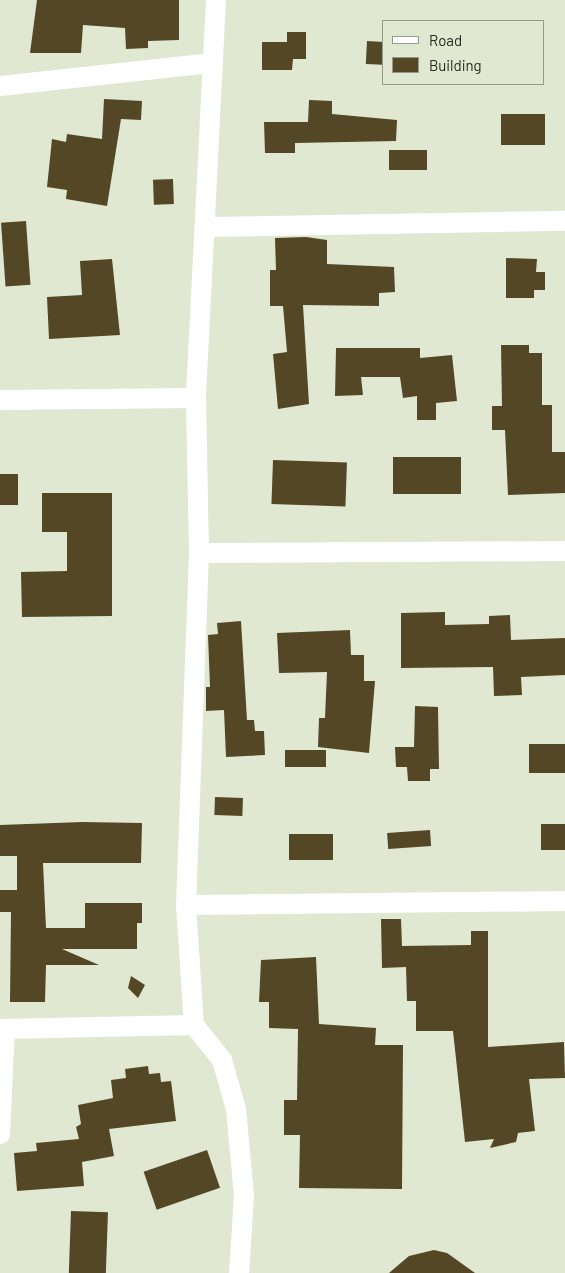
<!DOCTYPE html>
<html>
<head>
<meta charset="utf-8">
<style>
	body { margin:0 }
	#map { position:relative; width:565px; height:1273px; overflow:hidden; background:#e0e8d2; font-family:Barlow,sans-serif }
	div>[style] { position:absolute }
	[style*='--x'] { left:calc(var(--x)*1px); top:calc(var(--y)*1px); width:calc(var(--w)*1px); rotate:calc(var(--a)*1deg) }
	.building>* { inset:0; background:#534725; transform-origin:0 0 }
	.street>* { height:20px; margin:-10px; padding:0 10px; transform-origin:10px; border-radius:10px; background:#fff }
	span { translate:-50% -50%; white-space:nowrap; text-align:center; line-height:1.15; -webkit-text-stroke:5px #e0e8d2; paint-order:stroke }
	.legend { position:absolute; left:382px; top:20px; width:162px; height:65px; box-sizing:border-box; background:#e0e8d2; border:1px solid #959b8b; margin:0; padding:6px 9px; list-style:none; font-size:15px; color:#252820 }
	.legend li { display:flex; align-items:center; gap:10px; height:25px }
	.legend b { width:25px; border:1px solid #959b8b }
</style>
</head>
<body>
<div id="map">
	<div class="building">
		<div style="clip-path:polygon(37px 0,179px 0,179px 40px,148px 41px,148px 48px,126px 49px,125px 28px,83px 25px,81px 53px,30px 53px)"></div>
		<div style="clip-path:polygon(287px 32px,306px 32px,306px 59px,293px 59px,292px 70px,262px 70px,262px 42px,287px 42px)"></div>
		<div style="left:367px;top:41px;width:17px;height:23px;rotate:3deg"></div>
		<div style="clip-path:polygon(104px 99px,142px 101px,141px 120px,121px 119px,107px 206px,66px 199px,67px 190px,47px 187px,52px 139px,66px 142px,67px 134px,102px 139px)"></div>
		<div style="clip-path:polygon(309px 100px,332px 101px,332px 114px,397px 120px,396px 141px,295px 143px,295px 153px,265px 153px,264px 122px,308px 122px)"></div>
		<div style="left:501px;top:114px;width:44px;height:31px"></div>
		<div style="left:427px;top:150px;width:20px;height:38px;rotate:90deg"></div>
		<div style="left:173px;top:179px;width:25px;height:20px;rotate:88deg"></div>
		<div style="left:26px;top:221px;width:64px;height:25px;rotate:86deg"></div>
		<div style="clip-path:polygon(306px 237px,327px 240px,327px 264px,394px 267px,395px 292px,379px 293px,379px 306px,303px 305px,309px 404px,278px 409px,273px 354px,287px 352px,283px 306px,270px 306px,270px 270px,276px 270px,275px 238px)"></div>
		<div style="clip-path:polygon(506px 258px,537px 259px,536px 272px,545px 272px,545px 290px,534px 290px,534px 298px,506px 298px)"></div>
		<div style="clip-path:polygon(112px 259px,120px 335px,49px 339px,47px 297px,82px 295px,80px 261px)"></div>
		<div style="clip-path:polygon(501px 345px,529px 345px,529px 353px,542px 353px,542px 405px,552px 405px,552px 452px,565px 452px,565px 493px,508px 495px,505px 430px,492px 430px,492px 406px,502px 406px)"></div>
		<div style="clip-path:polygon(336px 348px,420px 348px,420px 358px,452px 355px,457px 401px,436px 403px,436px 420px,417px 420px,417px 396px,403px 398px,400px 377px,361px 377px,363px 395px,335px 396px)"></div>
		<div style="left:461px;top:457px;width:37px;height:68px;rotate:90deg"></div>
		<div style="left:273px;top:460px;width:74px;height:44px;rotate:2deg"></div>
		<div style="left:0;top:474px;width:18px;height:31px"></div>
		<div style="clip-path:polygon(42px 493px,112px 493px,112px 616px,22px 617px,21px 572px,67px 571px,67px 532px,42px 532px)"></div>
		<div style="clip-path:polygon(445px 612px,445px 625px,489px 624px,489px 616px,510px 615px,511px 640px,565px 638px,565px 675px,521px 677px,522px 695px,494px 696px,493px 667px,401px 668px,401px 613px)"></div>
		<div style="clip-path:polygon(241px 621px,247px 720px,254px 720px,255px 731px,264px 731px,265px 755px,226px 757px,224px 710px,206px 711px,206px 687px,210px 687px,208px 635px,218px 634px,217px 623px)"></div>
		<div style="clip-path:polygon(350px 630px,351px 655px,364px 655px,364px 681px,375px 681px,369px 753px,318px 747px,319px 718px,325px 718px,327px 672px,279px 673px,277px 633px)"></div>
		<div style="clip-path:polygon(415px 706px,438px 707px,439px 769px,430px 769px,430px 781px,408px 781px,407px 767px,396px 767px,395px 747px,414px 747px)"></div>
		<div style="left:565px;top:744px;width:29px;height:36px;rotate:90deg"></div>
		<div style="left:326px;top:750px;width:17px;height:41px;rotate:90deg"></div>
		<div style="left:215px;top:797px;width:28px;height:18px;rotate:2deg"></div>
		<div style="clip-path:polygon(82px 822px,142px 823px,141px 863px,43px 863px,46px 928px,85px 928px,85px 903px,142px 903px,142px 923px,137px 923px,137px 949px,62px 949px,99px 965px,46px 965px,45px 1002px,10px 1002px,11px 912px,0 912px,0 890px,17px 890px,17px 856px,0 856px,0 825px)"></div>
		<div style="left:565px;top:824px;width:26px;height:24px;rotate:90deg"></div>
		<div style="left:430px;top:830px;width:16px;height:43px;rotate:86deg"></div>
		<div style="left:289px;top:834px;width:44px;height:26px"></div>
		<div style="clip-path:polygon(381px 919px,401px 919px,402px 946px,471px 945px,471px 931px,488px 931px,488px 1047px,564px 1042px,565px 1078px,529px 1079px,535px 1131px,518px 1133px,516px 1142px,490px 1148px,494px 1139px,465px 1142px,453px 1031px,416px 1031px,416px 1001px,407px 1001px,406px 967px,382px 968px)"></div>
		<div style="clip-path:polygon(316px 957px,319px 1024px,376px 1028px,375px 1045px,403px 1045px,402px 1189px,299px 1188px,300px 1135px,284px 1135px,284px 1100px,297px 1100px,298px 1029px,269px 1028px,269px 1002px,259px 1002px,261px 960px)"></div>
		<div style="clip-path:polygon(131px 976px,145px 985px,138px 998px,128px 988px)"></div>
		<div style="clip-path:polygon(148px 1066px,149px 1074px,160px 1073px,161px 1082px,171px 1081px,176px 1121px,109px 1129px,114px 1156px,82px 1162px,84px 1186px,17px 1191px,14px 1153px,37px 1151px,36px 1143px,79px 1139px,76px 1127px,81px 1124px,78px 1105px,113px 1098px,111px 1080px,126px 1078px,125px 1069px)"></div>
		<div style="left:207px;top:1150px;width:40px;height:67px;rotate:71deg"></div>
		<div style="left:71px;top:1211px;width:37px;height:62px;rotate:2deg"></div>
		<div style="clip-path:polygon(434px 1250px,447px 1253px,475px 1273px,389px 1273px,409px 1256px)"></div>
	</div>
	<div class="street">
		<div style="--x:216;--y:0;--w:399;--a:92.9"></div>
		<div style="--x:196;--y:398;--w:155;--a:88.9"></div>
		<div style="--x:199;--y:553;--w:352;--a:92.1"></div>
		<div style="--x:186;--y:905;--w:120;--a:86.2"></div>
		<div style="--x:194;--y:1025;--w:45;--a:51.3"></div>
		<div style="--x:222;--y:1060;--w:51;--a:74.1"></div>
		<div style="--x:236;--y:1109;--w:87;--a:84.7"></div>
		<div style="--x:244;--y:1196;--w:77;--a:93.7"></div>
		<div style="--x:0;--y:86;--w:214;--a:-6.2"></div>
		<div style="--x:206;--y:227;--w:359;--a:-1"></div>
		<div style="--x:0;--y:400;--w:196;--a:-0.6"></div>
		<div style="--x:199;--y:553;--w:366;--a:-0.3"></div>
		<div style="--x:186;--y:905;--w:379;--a:-0.6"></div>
		<div style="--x:0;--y:1029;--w:194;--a:-1.2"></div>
		<div style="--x:0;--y:1134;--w:105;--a:-87.3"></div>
	</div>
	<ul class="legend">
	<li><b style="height:6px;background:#fff"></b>Road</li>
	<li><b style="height:14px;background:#534725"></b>Building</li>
	</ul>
</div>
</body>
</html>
